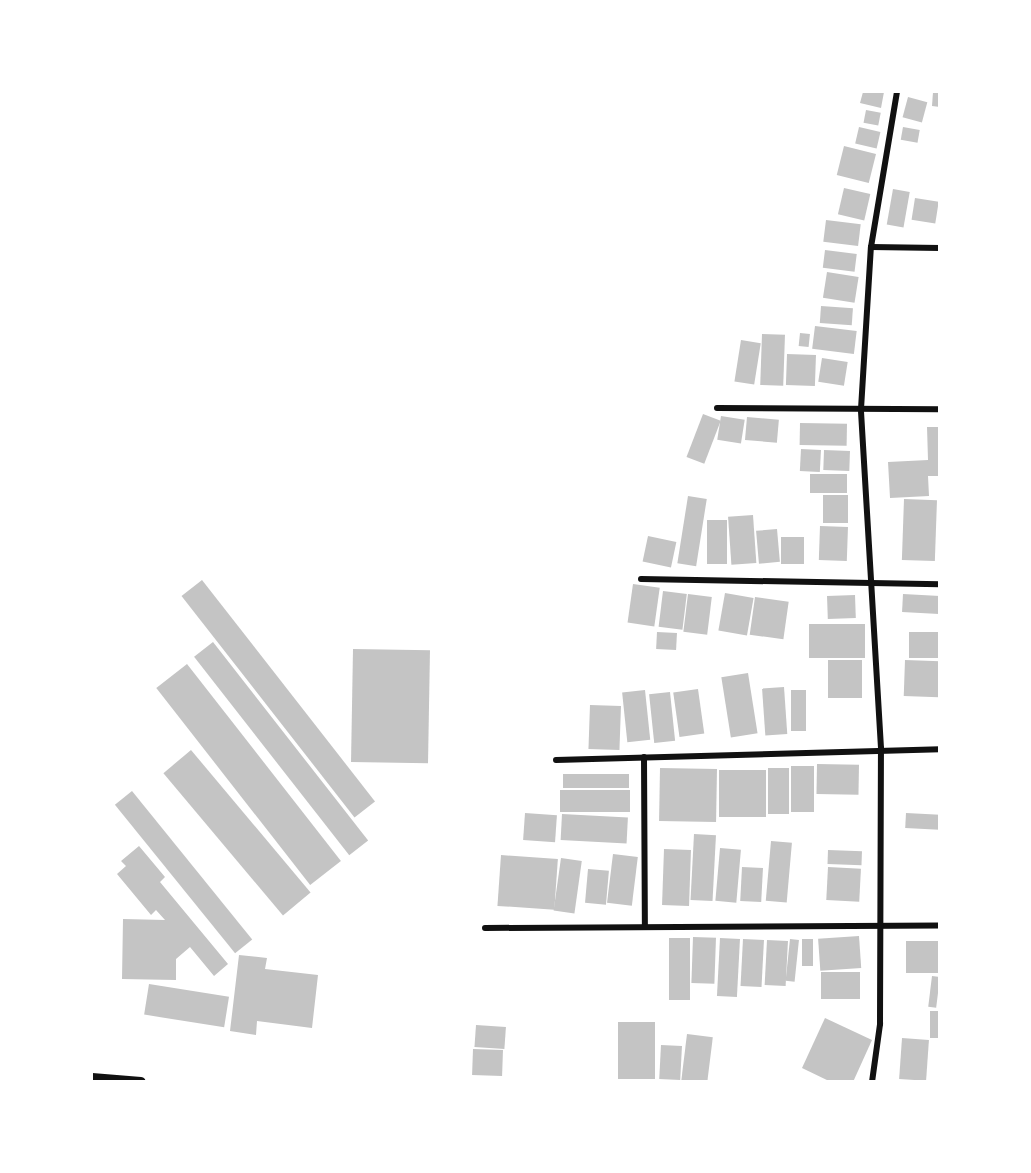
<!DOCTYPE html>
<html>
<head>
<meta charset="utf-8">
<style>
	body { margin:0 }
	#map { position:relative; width:1031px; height:1173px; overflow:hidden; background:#fff; font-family:Commissioner,sans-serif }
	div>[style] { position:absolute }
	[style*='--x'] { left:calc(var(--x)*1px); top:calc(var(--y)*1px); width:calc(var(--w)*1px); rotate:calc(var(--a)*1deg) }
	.building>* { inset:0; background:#c4c4c4; transform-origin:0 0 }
	.minor>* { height:6px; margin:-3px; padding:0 3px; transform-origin:3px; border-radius:3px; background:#111 }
	.tertiary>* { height:10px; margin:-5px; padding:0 5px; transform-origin:5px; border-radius:5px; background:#111 }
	span { translate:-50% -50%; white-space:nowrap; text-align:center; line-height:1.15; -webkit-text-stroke:6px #fff; paint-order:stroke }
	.frame { position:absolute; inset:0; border:93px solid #fff; pointer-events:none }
</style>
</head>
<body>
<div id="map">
	<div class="building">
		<div style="clip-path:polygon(863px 92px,884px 92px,881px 108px,860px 103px)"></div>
		<div style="clip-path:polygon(933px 92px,940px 92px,940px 107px,932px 106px)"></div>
		<div style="left:908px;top:97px;width:20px;height:21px;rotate:15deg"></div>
		<div style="left:866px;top:110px;width:15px;height:13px;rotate:11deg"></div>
		<div style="left:859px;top:127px;width:22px;height:17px;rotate:13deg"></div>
		<div style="left:903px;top:127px;width:17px;height:13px;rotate:10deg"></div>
		<div style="left:844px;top:146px;width:33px;height:30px;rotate:14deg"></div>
		<div style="left:844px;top:188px;width:27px;height:27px;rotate:13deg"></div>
		<div style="left:893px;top:189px;width:17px;height:36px;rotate:10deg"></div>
		<div style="left:915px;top:198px;width:24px;height:22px;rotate:9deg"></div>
		<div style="left:826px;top:220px;width:35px;height:22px;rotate:7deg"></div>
		<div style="left:825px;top:250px;width:32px;height:18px;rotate:7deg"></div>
		<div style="left:827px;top:272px;width:32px;height:26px;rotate:9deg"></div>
		<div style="left:821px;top:306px;width:32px;height:17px;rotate:4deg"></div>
		<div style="left:815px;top:326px;width:42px;height:23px;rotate:7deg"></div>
		<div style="left:800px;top:333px;width:10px;height:13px;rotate:6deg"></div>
		<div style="left:762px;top:334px;width:23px;height:51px;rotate:2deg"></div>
		<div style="left:741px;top:340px;width:20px;height:42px;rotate:9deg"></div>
		<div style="left:787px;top:354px;width:29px;height:31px;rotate:2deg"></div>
		<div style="left:822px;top:358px;width:26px;height:24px;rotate:9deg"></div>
		<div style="left:703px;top:414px;width:19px;height:46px;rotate:21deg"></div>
		<div style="left:721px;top:416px;width:24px;height:24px;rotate:9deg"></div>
		<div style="left:747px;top:417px;width:32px;height:23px;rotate:5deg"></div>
		<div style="left:800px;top:423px;width:47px;height:22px;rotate:1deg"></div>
		<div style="clip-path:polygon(927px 427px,940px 427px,940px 476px,928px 476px,929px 496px,890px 498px,888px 462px,928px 460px)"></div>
		<div style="left:801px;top:449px;width:20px;height:22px;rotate:3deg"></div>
		<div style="left:824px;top:450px;width:26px;height:20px;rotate:2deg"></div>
		<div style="left:847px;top:474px;width:19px;height:37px;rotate:90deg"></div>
		<div style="left:823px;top:495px;width:25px;height:28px"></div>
		<div style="left:688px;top:496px;width:19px;height:68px;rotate:9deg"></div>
		<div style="left:904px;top:499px;width:33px;height:61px;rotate:2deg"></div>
		<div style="left:753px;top:515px;width:48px;height:25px;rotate:86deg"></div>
		<div style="left:707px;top:520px;width:20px;height:44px"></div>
		<div style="left:820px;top:526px;width:28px;height:34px;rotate:2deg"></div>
		<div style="left:777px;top:529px;width:33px;height:21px;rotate:85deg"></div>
		<div style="left:648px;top:536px;width:29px;height:26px;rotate:12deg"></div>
		<div style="left:804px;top:537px;width:27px;height:23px;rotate:90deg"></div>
		<div style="left:202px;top:580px;width:281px;height:26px;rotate:52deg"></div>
		<div style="left:633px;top:584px;width:27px;height:39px;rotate:8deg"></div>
		<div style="left:663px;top:591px;width:24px;height:36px;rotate:7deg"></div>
		<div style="left:725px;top:593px;width:29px;height:38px;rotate:10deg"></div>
		<div style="left:688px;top:594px;width:24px;height:38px;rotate:7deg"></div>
		<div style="left:903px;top:594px;width:37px;height:18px;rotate:3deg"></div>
		<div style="left:855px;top:595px;width:23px;height:28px;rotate:88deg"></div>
		<div style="left:755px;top:597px;width:34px;height:38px;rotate:8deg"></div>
		<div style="left:809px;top:624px;width:56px;height:34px"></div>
		<div style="left:657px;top:632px;width:20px;height:17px;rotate:3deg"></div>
		<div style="left:909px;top:632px;width:31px;height:26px"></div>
		<div style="left:213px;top:642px;width:252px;height:24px;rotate:52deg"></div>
		<div style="left:353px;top:649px;width:77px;height:113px;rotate:1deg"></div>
		<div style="left:828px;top:660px;width:34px;height:38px"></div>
		<div style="left:905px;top:660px;width:35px;height:36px;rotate:2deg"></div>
		<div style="left:187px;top:664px;width:250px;height:39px;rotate:52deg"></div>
		<div style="left:748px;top:673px;width:61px;height:27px;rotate:81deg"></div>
		<div style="left:784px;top:687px;width:47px;height:22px;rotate:86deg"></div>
		<div style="left:698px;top:689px;width:45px;height:25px;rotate:82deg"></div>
		<div style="left:645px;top:690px;width:50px;height:23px;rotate:84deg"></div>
		<div style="left:791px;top:690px;width:15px;height:41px"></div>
		<div style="left:670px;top:692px;width:49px;height:21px;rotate:84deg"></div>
		<div style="left:590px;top:705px;width:31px;height:44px;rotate:2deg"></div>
		<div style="left:191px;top:750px;width:186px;height:36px;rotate:50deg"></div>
		<div style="left:817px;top:764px;width:42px;height:30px;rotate:1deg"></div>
		<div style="left:791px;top:766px;width:23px;height:46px"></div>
		<div style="left:660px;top:768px;width:57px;height:53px;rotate:1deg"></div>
		<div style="left:768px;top:768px;width:21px;height:46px"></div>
		<div style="left:719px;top:770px;width:47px;height:47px"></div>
		<div style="left:563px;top:774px;width:66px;height:14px"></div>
		<div style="left:560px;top:790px;width:70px;height:22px"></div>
		<div style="left:132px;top:791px;width:191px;height:22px;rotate:51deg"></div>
		<div style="left:525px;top:813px;width:32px;height:27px;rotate:4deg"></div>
		<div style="left:906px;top:813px;width:34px;height:15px;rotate:3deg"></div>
		<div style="left:562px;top:814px;width:66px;height:26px;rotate:3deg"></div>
		<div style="left:694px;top:834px;width:22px;height:66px;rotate:3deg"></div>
		<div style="left:771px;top:841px;width:21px;height:60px;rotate:5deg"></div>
		<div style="clip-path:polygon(139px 846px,165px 877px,160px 882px,228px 964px,214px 976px,190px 947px,176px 959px,176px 980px,122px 979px,123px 919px,165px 920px,156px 910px,151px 915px,117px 874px,126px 866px,121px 861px)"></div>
		<div style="left:720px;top:848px;width:21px;height:53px;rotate:5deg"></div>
		<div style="left:664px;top:849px;width:27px;height:56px;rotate:2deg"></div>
		<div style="left:828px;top:850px;width:34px;height:14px;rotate:2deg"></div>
		<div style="left:613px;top:854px;width:25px;height:49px;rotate:7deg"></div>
		<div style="left:501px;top:855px;width:57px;height:51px;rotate:4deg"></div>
		<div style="left:561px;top:858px;width:21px;height:53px;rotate:8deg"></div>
		<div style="left:742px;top:867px;width:21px;height:34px;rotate:3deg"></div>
		<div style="left:828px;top:867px;width:33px;height:33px;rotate:3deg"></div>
		<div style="left:588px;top:869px;width:21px;height:34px;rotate:5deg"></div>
		<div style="left:859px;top:936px;width:32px;height:41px;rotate:86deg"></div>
		<div style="left:693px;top:937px;width:23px;height:46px;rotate:2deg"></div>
		<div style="left:669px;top:938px;width:21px;height:62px"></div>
		<div style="left:720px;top:938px;width:20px;height:58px;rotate:3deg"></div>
		<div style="left:743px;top:939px;width:21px;height:47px;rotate:3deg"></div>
		<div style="left:790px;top:939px;width:9px;height:42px;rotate:6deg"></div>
		<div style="left:802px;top:939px;width:11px;height:27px"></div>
		<div style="left:767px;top:940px;width:21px;height:45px;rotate:3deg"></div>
		<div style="left:940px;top:941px;width:32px;height:34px;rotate:90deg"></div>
		<div style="clip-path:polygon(239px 955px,267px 958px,265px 969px,318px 975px,312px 1028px,257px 1021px,256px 1035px,230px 1031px)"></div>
		<div style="left:821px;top:972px;width:39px;height:27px"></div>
		<div style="left:932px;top:976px;width:8px;height:31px;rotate:7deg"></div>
		<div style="left:149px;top:984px;width:81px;height:31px;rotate:9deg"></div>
		<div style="left:930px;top:1011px;width:10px;height:27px"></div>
		<div style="clip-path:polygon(825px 1018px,872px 1040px,853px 1082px,831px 1082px,802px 1068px)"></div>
		<div style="left:618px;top:1022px;width:37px;height:57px"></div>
		<div style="left:476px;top:1025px;width:30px;height:22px;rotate:4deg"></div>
		<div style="left:687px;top:1034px;width:26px;height:47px;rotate:7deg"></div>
		<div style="left:902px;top:1038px;width:27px;height:41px;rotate:4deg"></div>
		<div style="left:661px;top:1045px;width:21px;height:34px;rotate:3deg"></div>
		<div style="left:473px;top:1049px;width:30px;height:26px;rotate:2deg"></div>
	</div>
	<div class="minor">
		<div style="--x:871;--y:247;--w:69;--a:0.8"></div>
		<div style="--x:717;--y:408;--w:223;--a:0.3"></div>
		<div style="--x:641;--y:579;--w:299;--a:1"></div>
		<div style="--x:644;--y:757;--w:170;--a:89.7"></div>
		<div style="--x:556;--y:760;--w:384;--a:-1.6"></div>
		<div style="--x:485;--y:928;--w:455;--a:-0.3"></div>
		<div style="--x:872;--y:1082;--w:59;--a:-82.1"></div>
		<div style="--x:880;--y:1024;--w:276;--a:-89.8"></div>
		<div style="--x:881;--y:748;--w:340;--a:-93.4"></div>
		<div style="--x:861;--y:409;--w:162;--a:-86.5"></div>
		<div style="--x:871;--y:247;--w:157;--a:-80.5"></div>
	</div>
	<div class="tertiary">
		<div style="--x:92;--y:1078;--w:49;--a:4.7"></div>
	</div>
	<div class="frame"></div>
</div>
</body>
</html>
